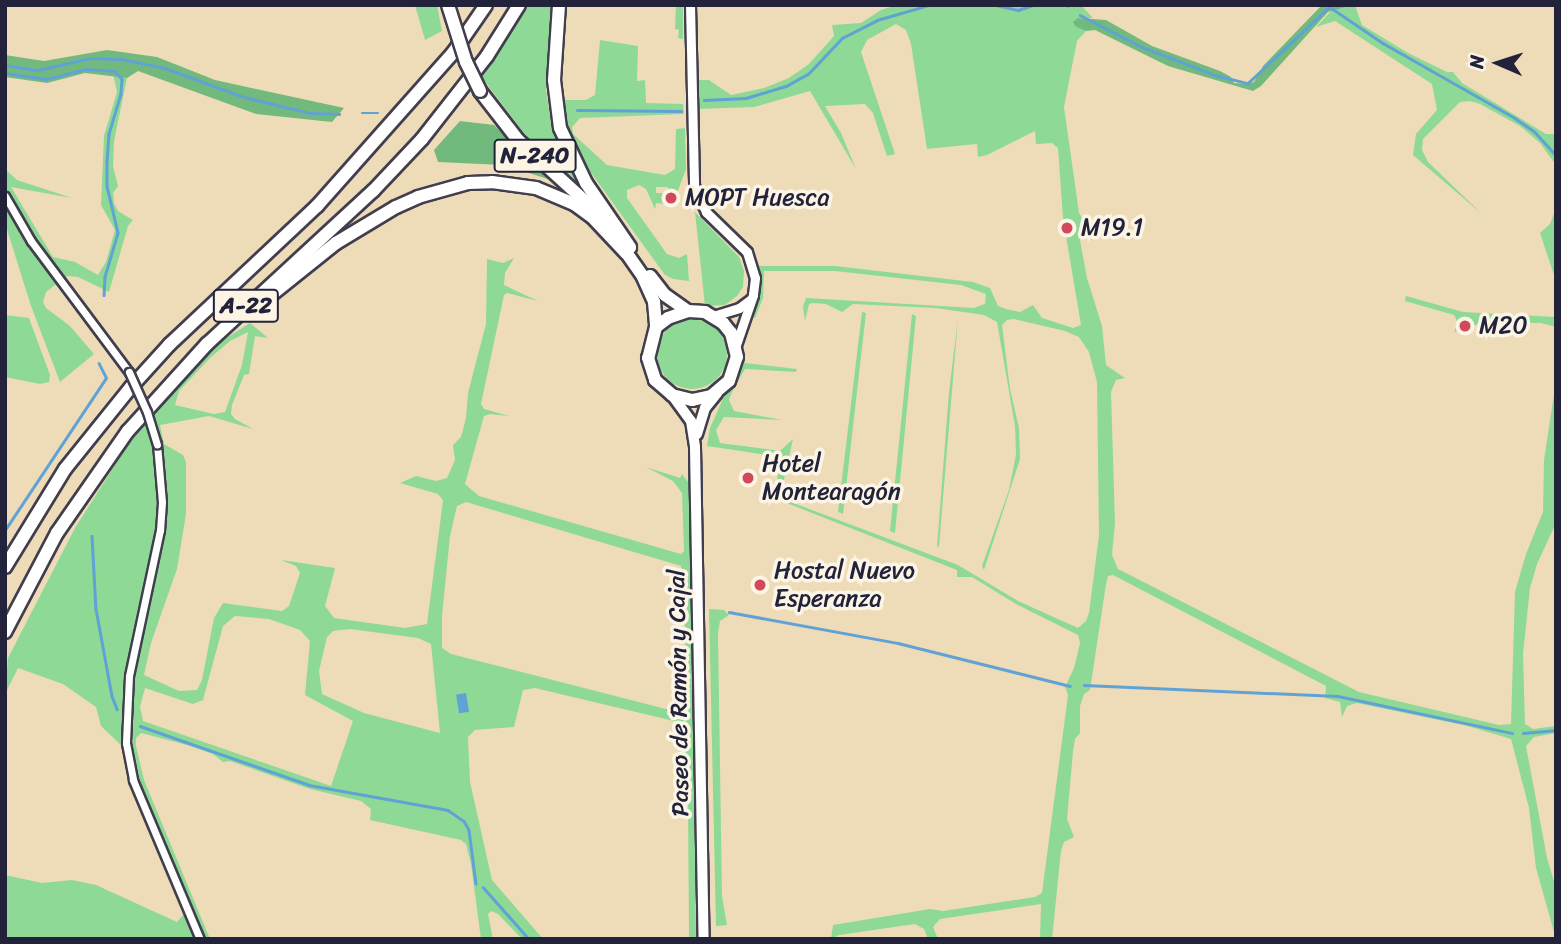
<!DOCTYPE html>
<html>
<head>
<meta charset="utf-8">
<style>
	body { margin:0 }
	#map { position:relative; width:1561px; height:944px; overflow:hidden; background:#eedcb9; font-family:Sriracha,sans-serif }
	div>[style] { position:absolute }
	[style*='--x'] { left:calc(var(--x)*1px); top:calc(var(--y)*1px); width:calc(var(--w)*1px); rotate:calc(var(--a)*1deg) }
	.green>* { inset:0; background:#8ed995 }
	.round { border-radius:50% }
	.forest>* { inset:0; background:#72b97e }
	.water>* { inset:0; background:#61a2d5; transform-origin:0 0 }
	.stream>* { height:2.5px; margin:-1.25px; padding:0 1.25px; transform-origin:1.25px; border-radius:1.25px; background:#61a2d5 }
	.roads { filter:drop-shadow(2px 0 #413e4e) drop-shadow(-2px 0 #413e4e) drop-shadow(0 2px #413e4e) drop-shadow(0 -2px #413e4e) }
	.minor>* { height:7px; margin:-3.5px; padding:0 3.5px; transform-origin:3.5px; border-radius:3.5px; background:#fff }
	.tertiary>* { height:9px; margin:-4.5px; padding:0 4.5px; transform-origin:4.5px; border-radius:4.5px; background:#fff }
	.primary>* { height:10px; margin:-5px; padding:0 5px; transform-origin:5px; border-radius:5px; background:#fff }
	.trunk>* { height:12px; margin:-6px; padding:0 6px; transform-origin:6px; border-radius:6px; background:#fff }
	.motorway>* { height:12px; margin:-6px; padding:0 6px; transform-origin:6px; border-radius:6px; background:#fff }
	.bridges { filter:drop-shadow(2px 0 #413e4e) drop-shadow(-2px 0 #413e4e) drop-shadow(0 2px #413e4e) drop-shadow(0 -2px #413e4e) }
	.minor-bridge>* { height:7px; margin:-3.5px; padding:0 3.5px; transform-origin:3.5px; border-radius:3.5px; background:#fff }
	.trunk-bridge>* { height:12px; margin:-6px; padding:0 6px; transform-origin:6px; border-radius:6px; background:#fff }
	.dots>* { width:19px; height:19px; translate:-50% -50%; box-sizing:border-box; border:4px solid #fcf5e5; border-radius:50% }
	span { translate:-50% -50%; white-space:nowrap; text-align:center; line-height:1.15; -webkit-text-stroke:7px #fcf5e5; paint-order:stroke }
	.shield-label span { padding:2px 5px; background:#fcf5e5; border:2px solid; border-radius:5px; -webkit-text-stroke-width:0 }
	.shield-label { font-size:23px; color:#22223b; font-weight:700 }
	.poi-label { font-size:24px; color:#22223b }
	.left { translate:0 -50%; text-align:left }
	.street-label { font-size:24px; color:#22223b }
	.frame { position:absolute; inset:0; border:7px solid #22223b; pointer-events:none }
	.north { position:absolute; left:1463px; top:28px; width:70px; height:70px; -webkit-text-stroke:5px #fcf5e5; paint-order:stroke; rotate:273deg; font-size:19px; font-weight:700; line-height:28px; text-align:center; color:#22223b }
	.north::after { content:''; display:block; margin:auto; width:24px; height:32px; background:#22223b; clip-path:polygon(50% 0,100% 100%,50% 72%,0 100%) }
</style>
</head>
<body>
<div id="map">
	<div class="green">
		<div style="clip-path:polygon(415px 5px,437px 5px,442px 31px,425px 40px)"></div>
		<div style="clip-path:polygon(525px 5px,554px 5px,546px 90px,551px 123px,564px 160px,577px 182px,523px 132px,480px 75px)"></div>
		<div style="clip-path:polygon(676px 5px,683px 5px,683px 39px,678px 38px,679px 30px,675px 29px)"></div>
		<div style="clip-path:polygon(897px 5px,1081px 5px,1093px 18px,1078px 18px,1076px 27px,1086px 31px,1077px 41px,1064px 107px,1079px 213px,1087px 225px,1081px 230px,1080px 240px,1087px 278px,1102px 326px,1106px 365px,1125px 378px,1116px 380px,1111px 392px,1115px 523px,1112px 555px,1118px 569px,1359px 692px,1499px 725px,1511px 724px,1515px 592px,1526px 554px,1543px 512px,1544px 460px,1556px 381px,1556px 523px,1537px 564px,1530px 588px,1523px 654px,1525px 724px,1533px 729px,1556px 726px,1556px 733px,1534px 737px,1526px 746px,1547px 858px,1556px 888px,1556px 939px,1536px 868px,1529px 808px,1511px 739px,1468px 726px,1357px 703px,1347px 706px,1342px 717px,1340px 702px,1325px 698px,1326px 686px,1113px 575px,1108px 576px,1106px 584px,1090px 690px,1084px 694px,1080px 706px,1080px 733px,1075px 739px,1073px 752px,1067px 819px,1074px 837px,1064px 842px,1061px 851px,1052px 939px,1040px 939px,1041px 904px,940px 919px,933px 927px,938px 939px,928px 939px,924px 929px,915px 924px,839px 935px,831px 939px,833px 925px,930px 909px,943px 911px,1035px 897px,1042px 893px,1068px 695px,1065px 687px,1074px 668px,1080px 643px,1078px 635px,1016px 604px,972px 577px,957px 577px,957px 570px,774px 498px,781px 457px,707px 446px,710px 428px,741px 358px,745px 363px,797px 369px,796px 372px,745px 369px,732px 392px,729px 400px,734px 411px,782px 420px,724px 417px,716px 430px,720px 443px,780px 451px,793px 439px,780px 498px,958px 565px,1018px 601px,1078px 628px,1086px 621px,1089px 613px,1099px 535px,1097px 382px,1089px 352px,1079px 337px,1065px 331px,1014px 319px,1007px 320px,1002px 325px,1010px 389px,1019px 428px,1020px 459px,984px 570px,982px 566px,1009px 490px,1016px 455px,1015px 426px,997px 322px,984px 315px,936px 308px,853px 304px,842px 312px,826px 304px,813px 303px,809px 304px,805px 321px,803px 307px,806px 298px,974px 308px,985px 304px,986px 294px,961px 285px,835px 271px,764px 271px,763px 298px,755px 318px,751px 316px,760px 285px,759px 266px,835px 266px,973px 282px,990px 288px,998px 306px,1006px 309px,1020px 312px,1033px 305px,1042px 318px,1073px 328px,1081px 325px,1063px 218px,1058px 148px,1052px 143px,1036px 144px,1035px 131px,987px 155px,978px 157px,977px 144px,927px 149px,911px 44px,906px 30px,896px 24px,867px 40px,861px 52px,895px 154px,887px 156px,873px 113px,865px 104px,825px 106px,841px 133px,856px 169px,810px 91px,754px 107px,699px 109px,699px 80px,709px 80px,731px 95px,764px 88px,789px 78px,809px 64px,834px 36px,832px 25px,861px 23px,881px 10px)"></div>
		<div style="clip-path:polygon(1352px 5px,1355px 5px,1362px 25px,1408px 53px,1447px 72px,1453px 72px,1462px 83px,1546px 134px,1554px 134px,1556px 165px,1540px 143px,1520px 126px,1480px 104px,1470px 101px,1460px 102px,1423px 139px,1422px 150px,1428px 162px,1482px 214px,1413px 155px,1416px 134px,1437px 110px,1432px 84px,1335px 21px,1316px 27px,1334px 8px)"></div>
		<div style="clip-path:polygon(600px 40px,638px 46px,637px 81px,645px 80px,646px 103px,683px 104px,684px 114px,580px 118px,572px 127px,573px 134px,607px 165px,665px 175px,675px 169px,676px 129px,685px 128px,686px 169px,677px 193px,668px 193px,668px 187px,656px 187px,656px 193px,666px 193px,666px 204px,656px 203px,655px 209px,646px 189px,639px 185px,627px 190px,627px 198px,667px 254px,679px 258px,687px 254px,689px 281px,673px 279px,665px 275px,584px 163px,570px 138px,562px 100px,586px 100px,595px 95px)"></div>
		<div style="clip-path:polygon(113px 74px,127px 78px,114px 141px,113px 166px,118px 186px,113px 193px,114px 203px,118px 211px,133px 220px,128px 226px,109px 292px,78px 277px,67px 276px,46px 292px,43px 302px,46px 308px,70px 326px,94px 354px,60px 382px,31px 306px,5px 223px,5px 169px,17px 180px,72px 198px,11px 187px,53px 257px,75px 262px,98px 275px,106px 262px,115px 230px,101px 205px,104px 136px,117px 92px)"></div>
		<div style="clip-path:polygon(1556px 208px,1556px 281px,1540px 233px,1550px 224px)"></div>
		<div style="clip-path:polygon(695px 212px,739px 257px,744px 271px,743px 287px,737px 296px,725px 305px,705px 306px)"></div>
		<div style="clip-path:polygon(evenodd,514px 258px,505px 273px,504px 285px,538px 301px,507px 293px,504px 295px,481px 404px,484px 409px,509px 416px,490px 414px,484px 416px,465px 484px,479px 496px,681px 554px,684px 551px,682px 493px,673px 481px,646px 467px,680px 478px,682px 474px,691px 486px,696px 939px,689px 939px,688px 801px,685px 741px,678px 722px,535px 688px,523px 690px,514px 727px,475px 730px,468px 737px,470px 782px,492px 880px,543px 939px,522px 939px,498px 914px,491px 911px,488px 914px,493px 939px,481px 939px,471px 864px,466px 844px,461px 840px,370px 820px,371px 809px,361px 801px,310px 789px,230px 761px,223px 762px,213px 754px,187px 745px,141px 733px,136px 738px,136px 746px,144px 780px,210px 939px,5px 939px,5px 875px,42px 883px,72px 880px,96px 885px,177px 922px,183px 915px,183px 907px,128px 769px,122px 746px,101px 726px,96px 707px,63px 684px,18px 668px,5px 694px,8px 658px,75px 528px,127px 446px,206px 351px,250px 323px,268px 338px,255px 336px,249px 374px,244px 375px,232px 405px,231px 414px,235px 419px,253px 429px,209px 416px,160px 425px,164px 444px,183px 455px,186px 462px,186px 514px,177px 569px,151px 643px,144px 675px,179px 691px,197px 690px,202px 680px,214px 618px,223px 603px,282px 611px,289px 606px,300px 573px,296px 566px,281px 560px,335px 568px,325px 606px,334px 618px,405px 628px,427px 624px,443px 500px,438px 494px,400px 483px,416px 476px,436px 481px,447px 478px,455px 460px,453px 445px,461px 437px,466px 418px,468px 393px,486px 324px,487px 259px,503px 263px,514px 258px,248px 332px,242px 365px,225px 412px,214px 414px,175px 405px,179px 391px,210px 358px,230px 341px,248px 332px,514px 258px,466px 502px,681px 566px,684px 584px,686px 698px,683px 706px,666px 709px,451px 654px,442px 648px,442px 615px,450px 536px,457px 506px,466px 502px,514px 258px,235px 616px,269px 619px,300px 630px,310px 641px,305px 695px,353px 721px,331px 786px,143px 721px,140px 707px,145px 688px,193px 704px,203px 700px,223px 626px,235px 616px,514px 258px,350px 629px,418px 638px,431px 644px,440px 733px,364px 713px,322px 694px,319px 671px,327px 637px,333px 631px,350px 629px)"></div>
		<div style="clip-path:polygon(1406px 296px,1463px 312px,1556px 317px,1556px 327px,1541px 323px,1484px 322px,1454px 332px,1458px 323px,1454px 315px,1405px 301px)"></div>
		<div style="clip-path:polygon(862px 312px,866px 313px,843px 514px,838px 512px)"></div>
		<div style="clip-path:polygon(912px 314px,916px 316px,895px 533px,890px 531px)"></div>
		<div style="clip-path:polygon(5px 315px,29px 318px,50px 375px,49px 382px,40px 384px,5px 377px)"></div>
		<div class="round" style="left:657px;top:319px;width:70px;height:70px"></div>
		<div style="clip-path:polygon(958px 319px,939px 546px,937px 547px,949px 392px)"></div>
		<div style="clip-path:polygon(709px 609px,724px 610px,729px 615px,720px 621px,718px 633px,722px 896px,727px 925px,716px 926px)"></div>
	</div>
	<div class="forest">
		<div style="clip-path:polygon(1322px 5px,1352px 5px,1328px 12px,1261px 86px,1253px 91px,1168px 66px,1095px 30px,1086px 31px,1076px 27px,1073px 22px,1078px 18px,1106px 20px,1152px 46px,1220px 71px,1231px 77px,1234px 83px,1248px 84px,1254px 82px,1263px 66px)"></div>
		<div style="clip-path:polygon(107px 50px,157px 57px,215px 80px,344px 108px,332px 122px,256px 114px,138px 71px,127px 78px,85px 73px,47px 83px,5px 77px,5px 55px,44px 61px)"></div>
		<div style="clip-path:polygon(460px 121px,494px 125px,548px 179px,503px 165px,438px 162px,434px 150px)"></div>
	</div>
	<div class="water">
		<div style="left:466px;top:693px;width:19px;height:10px;rotate:81deg"></div>
	</div>
	<div class="stream">
		<div style="--x:996;--y:5;--w:23;--a:13"></div>
		<div style="--x:1018;--y:10;--w:16;--a:-18"></div>
		<div style="--x:1067;--y:5;--w:1;--a:45"></div>
		<div style="--x:1327;--y:5;--w:68;--a:34.2"></div>
		<div style="--x:1383;--y:43;--w:152;--a:29.6"></div>
		<div style="--x:1515;--y:118;--w:24;--a:35"></div>
		<div style="--x:1535;--y:132;--w:31;--a:48"></div>
		<div style="--x:1080;--y:15;--w:70;--a:27.3"></div>
		<div style="--x:1142;--y:47;--w:78;--a:21"></div>
		<div style="--x:1215;--y:75;--w:34;--a:14"></div>
		<div style="--x:1248;--y:83;--w:114;--a:-43.2"></div>
		<div style="--x:5;--y:65;--w:33;--a:9"></div>
		<div style="--x:38;--y:70;--w:53;--a:-13"></div>
		<div style="--x:90;--y:58;--w:32;--a:2"></div>
		<div style="--x:122;--y:59;--w:44;--a:11.8"></div>
		<div style="--x:165;--y:68;--w:84;--a:20.2"></div>
		<div style="--x:244;--y:97;--w:68;--a:13.6"></div>
		<div style="--x:310;--y:113;--w:29;--a:2"></div>
		<div style="--x:5;--y:73;--w:41;--a:8.3"></div>
		<div style="--x:46;--y:79;--w:41;--a:-14"></div>
		<div style="--x:86;--y:69;--w:29;--a:4"></div>
		<div style="--x:115;--y:71;--w:11;--a:49"></div>
		<div style="--x:122;--y:79;--w:15;--a:94"></div>
		<div style="--x:121;--y:94;--w:42;--a:106.7"></div>
		<div style="--x:109;--y:134;--w:26;--a:94"></div>
		<div style="--x:107;--y:160;--w:26;--a:90"></div>
		<div style="--x:107;--y:186;--w:48;--a:76.8"></div>
		<div style="--x:118;--y:233;--w:46;--a:106.5"></div>
		<div style="--x:105;--y:277;--w:18;--a:93"></div>
		<div style="--x:704;--y:100;--w:42;--a:-2.7"></div>
		<div style="--x:746;--y:98;--w:42;--a:-16.7"></div>
		<div style="--x:786;--y:86;--w:25;--a:-29"></div>
		<div style="--x:808;--y:74;--w:50;--a:-46.6"></div>
		<div style="--x:842;--y:38;--w:39;--a:-27"></div>
		<div style="--x:877;--y:20;--w:54;--a:-16.1"></div>
		<div style="--x:577;--y:110;--w:104;--a:0.6"></div>
		<div style="--x:362;--y:113;--w:16;--a:0"></div>
		<div style="--x:5;--y:530;--w:182;--a:-56.4"></div>
		<div style="--x:106;--y:378;--w:16;--a:-117"></div>
		<div style="--x:92;--y:536;--w:73;--a:86.9"></div>
		<div style="--x:96;--y:609;--w:88;--a:79.6"></div>
		<div style="--x:112;--y:696;--w:14;--a:69"></div>
		<div style="--x:729;--y:612;--w:172;--a:10.4"></div>
		<div style="--x:898;--y:643;--w:177;--a:14"></div>
		<div style="--x:1084;--y:685;--w:254;--a:2.5"></div>
		<div style="--x:1338;--y:696;--w:178;--a:12"></div>
		<div style="--x:140;--y:726;--w:179;--a:19.2"></div>
		<div style="--x:309;--y:785;--w:141;--a:10.2"></div>
		<div style="--x:448;--y:810;--w:19;--a:35"></div>
		<div style="--x:464;--y:821;--w:10;--a:61"></div>
		<div style="--x:469;--y:830;--w:54;--a:82.6"></div>
		<div style="--x:1523;--y:733;--w:33;--a:-5"></div>
		<div style="--x:483;--y:887;--w:69;--a:48.5"></div>
	</div>
	<div class="roads">
		<div class="minor">
			<div style="--x:5;--y:196;--w:52;--a:60"></div>
			<div style="--x:31;--y:241;--w:164;--a:53.2"></div>
			<div style="--x:157;--y:444;--w:58;--a:85.1"></div>
			<div style="--x:162;--y:502;--w:28;--a:94"></div>
			<div style="--x:160;--y:530;--w:149;--a:102"></div>
			<div style="--x:129;--y:676;--w:67;--a:92.6"></div>
			<div style="--x:126;--y:743;--w:38;--a:79"></div>
			<div style="--x:133;--y:780;--w:173;--a:67.2"></div>
		</div>
		<div class="tertiary">
			<div style="--x:690;--y:5;--w:181;--a:88.7"></div>
			<div style="--x:694;--y:186;--w:29;--a:65"></div>
			<div style="--x:706;--y:212;--w:57;--a:44.3"></div>
			<div style="--x:747;--y:252;--w:27;--a:73"></div>
			<div style="--x:755;--y:278;--w:17;--a:97"></div>
			<div style="--x:753;--y:295;--w:53;--a:108.8"></div>
			<div style="--x:713;--y:316;--w:27;--a:-17"></div>
			<div style="--x:739;--y:308;--w:15;--a:-37"></div>
		</div>
		<div class="primary">
			<div style="--x:672;--y:395;--w:32;--a:54"></div>
			<div style="--x:691;--y:421;--w:26;--a:81"></div>
			<div style="--x:695;--y:447;--w:492;--a:89"></div>
			<div style="--x:697;--y:434;--w:27;--a:-73"></div>
			<div style="--x:705;--y:408;--w:19;--a:-51"></div>
		</div>
		<div class="trunk">
			<div style="--x:480;--y:91;--w:62;--a:52.2"></div>
			<div style="--x:518;--y:140;--w:123;--a:42.4"></div>
			<div style="--x:621;--y:245;--w:39;--a:55"></div>
			<div style="--x:643;--y:277;--w:27;--a:66"></div>
			<div style="--x:654;--y:302;--w:25;--a:85"></div>
			<div style="--x:656;--y:327;--w:32;--a:104"></div>
			<div style="--x:648;--y:358;--w:23;--a:72"></div>
			<div style="--x:655;--y:380;--w:23;--a:41"></div>
			<div style="--x:672;--y:395;--w:21;--a:14"></div>
			<div style="--x:692;--y:400;--w:19;--a:-12"></div>
			<div style="--x:711;--y:396;--w:23;--a:-40"></div>
			<div style="--x:729;--y:381;--w:25;--a:-72"></div>
			<div style="--x:737;--y:357;--w:25;--a:-104"></div>
			<div style="--x:731;--y:333;--w:13;--a:-129"></div>
			<div style="--x:723;--y:323;--w:21;--a:-149"></div>
			<div style="--x:705;--y:312;--w:17;--a:-177"></div>
			<div style="--x:688;--y:311;--w:21;--a:161"></div>
			<div style="--x:668;--y:318;--w:15;--a:143"></div>
			<div style="--x:650;--y:276;--w:24;--a:52"></div>
			<div style="--x:665;--y:295;--w:28;--a:35"></div>
		</div>
		<div class="motorway">
			<div style="--x:559;--y:5;--w:75;--a:93.8"></div>
			<div style="--x:554;--y:80;--w:48;--a:82.9"></div>
			<div style="--x:560;--y:128;--w:61;--a:64.7"></div>
			<div style="--x:586;--y:183;--w:78;--a:55.5"></div>
			<div style="--x:266;--y:299;--w:90;--a:-38.7"></div>
			<div style="--x:336;--y:243;--w:70;--a:-31"></div>
			<div style="--x:396;--y:207;--w:24;--a:-24"></div>
			<div style="--x:418;--y:197;--w:52;--a:-15.6"></div>
			<div style="--x:468;--y:183;--w:24;--a:-2"></div>
			<div style="--x:492;--y:182;--w:44;--a:7.8"></div>
			<div style="--x:536;--y:188;--w:41;--a:22.8"></div>
			<div style="--x:574;--y:204;--w:22;--a:36"></div>
			<div style="--x:592;--y:217;--w:50;--a:46.6"></div>
			<div style="--x:5;--y:567;--w:115;--a:-58.5"></div>
			<div style="--x:65;--y:469;--w:105;--a:-51.2"></div>
			<div style="--x:131;--y:387;--w:58;--a:-47.8"></div>
			<div style="--x:170;--y:344;--w:202;--a:-43.2"></div>
			<div style="--x:317;--y:206;--w:205;--a:-48.4"></div>
			<div style="--x:453;--y:53;--w:58;--a:-55.5"></div>
			<div style="--x:5;--y:632;--w:112;--a:-62.3"></div>
			<div style="--x:57;--y:533;--w:124;--a:-55.2"></div>
			<div style="--x:128;--y:431;--w:118;--a:-47.8"></div>
			<div style="--x:207;--y:344;--w:226;--a:-42.7"></div>
			<div style="--x:373;--y:191;--w:71;--a:-46.7"></div>
			<div style="--x:422;--y:139;--w:105;--a:-51.9"></div>
			<div style="--x:487;--y:56;--w:60;--a:-57.9"></div>
		</div>
	</div>
	<div class="bridges">
		<div class="minor-bridge">
			<div style="--x:129;--y:372;--w:44;--a:65.8"></div>
			<div style="--x:147;--y:412;--w:34;--a:73"></div>
		</div>
		<div class="trunk-bridge">
			<div style="--x:448;--y:5;--w:60;--a:72.5"></div>
			<div style="--x:466;--y:62;--w:32;--a:64"></div>
		</div>
	</div>
	<div class="dots">
		<div style="left:671px;top:198px;background:#d1495b"></div>
		<div style="left:1067px;top:228px;background:#d1495b"></div>
		<div style="left:1465px;top:326px;background:#d1495b"></div>
		<div style="left:748px;top:478px;background:#d1495b"></div>
		<div style="left:760px;top:585px;background:#d1495b"></div>
	</div>
	<div class="shield-label">
		<span style="left:535px;top:156px">N-240</span>
		<span style="left:246px;top:306px">A-22</span>
	</div>
	<div class="poi-label">
		<span class="left" style="left:685px;top:198px">MOPT Huesca</span>
		<span class="left" style="left:1081px;top:228px">M19.1</span>
		<span class="left" style="left:1479px;top:326px">M20</span>
		<span class="left" style="left:762px;top:478px">Hotel<br>Montearagón</span>
		<span class="left" style="left:774px;top:585px">Hostal Nuevo<br>Esperanza</span>
	</div>
	<div class="street-label">
		<span style="left:679px;top:693px;rotate:-91deg">Paseo de Ramón y Cajal</span>
	</div>
	<div class="frame"></div>
	<div class="north">N</div>
</div>
</body>
</html>
